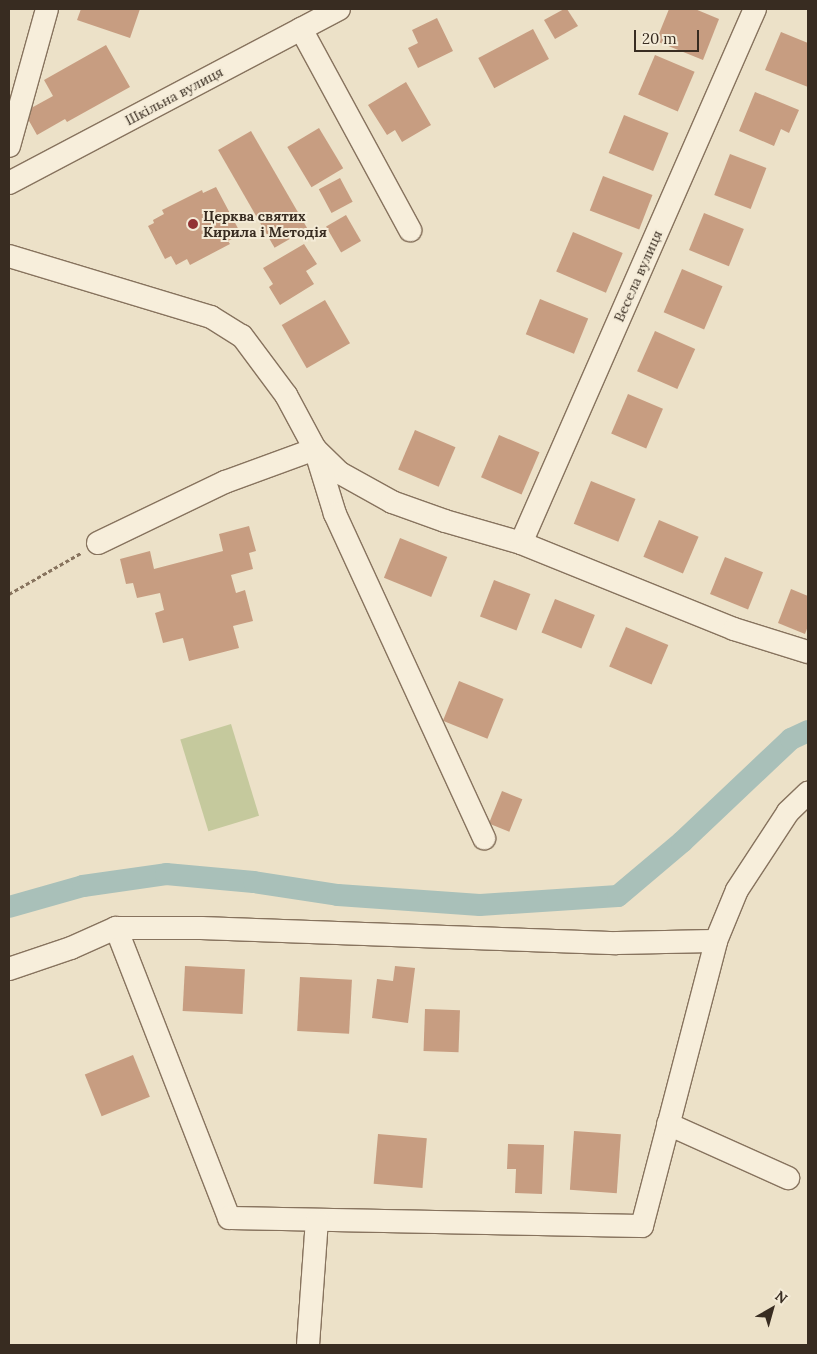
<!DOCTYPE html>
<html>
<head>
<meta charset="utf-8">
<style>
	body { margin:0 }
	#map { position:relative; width:817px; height:1354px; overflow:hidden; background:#ece1c8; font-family:Lora,serif }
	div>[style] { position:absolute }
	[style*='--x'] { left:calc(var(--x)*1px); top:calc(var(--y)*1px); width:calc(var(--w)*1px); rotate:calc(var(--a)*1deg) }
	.green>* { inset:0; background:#c5c99d; transform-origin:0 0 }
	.canal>* { height:22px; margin:-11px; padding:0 11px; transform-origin:11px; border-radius:11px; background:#a9c0b9 }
	.building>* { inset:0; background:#c79d81; transform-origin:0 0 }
	.path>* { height:3px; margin-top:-1.5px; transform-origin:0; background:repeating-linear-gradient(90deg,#87735e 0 4px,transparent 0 6.5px) }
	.roads { filter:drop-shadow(1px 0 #87735e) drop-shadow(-1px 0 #87735e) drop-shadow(0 1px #87735e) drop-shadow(0 -1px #87735e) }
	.minor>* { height:22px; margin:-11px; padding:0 11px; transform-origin:11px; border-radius:11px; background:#f7eedb }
	.dots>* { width:14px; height:14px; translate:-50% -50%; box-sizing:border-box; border:2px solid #f4ebd7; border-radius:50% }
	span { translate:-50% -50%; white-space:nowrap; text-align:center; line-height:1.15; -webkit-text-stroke:4px #f4ebd7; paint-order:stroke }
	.street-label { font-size:14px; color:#382c21 }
	.poi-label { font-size:14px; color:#382c21; font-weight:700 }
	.left { translate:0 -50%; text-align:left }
	.frame { position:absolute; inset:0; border:10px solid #382c21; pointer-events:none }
	.north { position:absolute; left:747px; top:1284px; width:50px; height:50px; -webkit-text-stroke:4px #f4ebd7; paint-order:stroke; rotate:38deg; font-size:14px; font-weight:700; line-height:20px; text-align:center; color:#382c21 }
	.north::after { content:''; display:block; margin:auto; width:18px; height:22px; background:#382c21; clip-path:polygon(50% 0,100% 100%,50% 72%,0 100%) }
	.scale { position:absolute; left:634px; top:30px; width:65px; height:22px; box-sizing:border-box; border:2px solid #382c21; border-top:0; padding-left:6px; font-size:15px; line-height:18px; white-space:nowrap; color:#382c21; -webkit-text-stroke:4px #f4ebd7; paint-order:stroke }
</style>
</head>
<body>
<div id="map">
	<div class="green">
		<div style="left:231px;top:724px;width:96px;height:53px;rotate:73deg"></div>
	</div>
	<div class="canal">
		<div style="--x:9;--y:907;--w:77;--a:-15.8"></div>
		<div style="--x:83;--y:886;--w:84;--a:-8.2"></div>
		<div style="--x:166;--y:874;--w:88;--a:5.2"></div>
		<div style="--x:254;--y:882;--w:85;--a:8.8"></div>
		<div style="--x:338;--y:895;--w:142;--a:4"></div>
		<div style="--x:480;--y:905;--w:138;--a:-3.7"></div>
		<div style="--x:618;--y:896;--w:84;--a:-40.2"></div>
		<div style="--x:682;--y:842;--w:150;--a:-43.4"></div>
		<div style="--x:791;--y:739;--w:19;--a:-25"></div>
	</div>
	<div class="building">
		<div style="clip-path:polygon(81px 9px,140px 9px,130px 38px,77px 20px)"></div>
		<div style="clip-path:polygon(564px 9px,567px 9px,578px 26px,555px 39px,544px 20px)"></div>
		<div style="clip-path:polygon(669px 9px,695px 9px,719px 19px,703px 60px,656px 41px)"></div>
		<div style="clip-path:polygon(437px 18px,453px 51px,418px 68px,408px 48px,418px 43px,412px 30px)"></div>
		<div style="left:533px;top:29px;width:34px;height:62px;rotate:62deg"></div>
		<div style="clip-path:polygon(781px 32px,808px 43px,808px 87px,765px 70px)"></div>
		<div style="clip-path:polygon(106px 45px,130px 87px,67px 122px,65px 119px,37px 135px,24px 112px,53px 96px,44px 80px)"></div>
		<div style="left:655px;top:55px;width:43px;height:43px;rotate:23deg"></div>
		<div style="clip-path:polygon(406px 82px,431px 125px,402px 142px,395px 130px,387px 135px,368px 105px)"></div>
		<div style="clip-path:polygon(755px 92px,799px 110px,789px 133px,781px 129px,774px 146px,739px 131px)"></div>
		<div style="left:624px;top:115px;width:48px;height:41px;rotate:22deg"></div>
		<div style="left:319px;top:128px;width:47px;height:37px;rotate:59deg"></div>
		<div style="left:251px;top:131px;width:113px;height:38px;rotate:60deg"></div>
		<div style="left:730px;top:154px;width:39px;height:44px;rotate:21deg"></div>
		<div style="left:603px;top:176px;width:53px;height:37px;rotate:21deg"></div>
		<div style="left:340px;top:178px;width:27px;height:24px;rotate:62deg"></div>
		<div style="clip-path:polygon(216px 187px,241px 234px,228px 241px,230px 244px,190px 265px,187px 259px,176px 265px,171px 256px,165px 259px,148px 226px,154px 223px,153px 220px,164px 214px,162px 210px,202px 190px,203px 193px)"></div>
		<div style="left:704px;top:213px;width:43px;height:40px;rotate:22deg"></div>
		<div style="left:346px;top:215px;width:30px;height:23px;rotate:60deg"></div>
		<div style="left:573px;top:232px;width:54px;height:43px;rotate:23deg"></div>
		<div style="clip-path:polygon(304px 244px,317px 264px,306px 271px,314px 284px,280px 305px,269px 287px,273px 284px,263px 268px)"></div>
		<div style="left:682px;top:269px;width:44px;height:47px;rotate:23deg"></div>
		<div style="left:540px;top:299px;width:52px;height:38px;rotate:22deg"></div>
		<div style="left:325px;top:300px;width:50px;height:50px;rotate:60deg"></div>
		<div style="left:655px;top:331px;width:44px;height:44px;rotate:24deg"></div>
		<div style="left:628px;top:394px;width:38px;height:43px;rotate:23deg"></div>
		<div style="left:415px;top:430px;width:44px;height:43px;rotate:23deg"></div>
		<div style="left:499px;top:435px;width:44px;height:46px;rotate:23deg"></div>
		<div style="left:591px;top:481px;width:48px;height:46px;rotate:22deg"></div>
		<div style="left:659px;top:520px;width:43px;height:40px;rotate:23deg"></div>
		<div style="clip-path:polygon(249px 526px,256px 551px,249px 553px,253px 569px,231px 575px,236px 593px,245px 590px,253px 621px,233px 626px,239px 648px,189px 661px,183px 638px,163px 643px,155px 613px,164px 610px,160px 593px,137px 598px,133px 583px,126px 584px,120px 559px,150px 551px,154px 569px,223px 551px,219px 534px)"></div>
		<div style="left:400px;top:538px;width:51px;height:43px;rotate:22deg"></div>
		<div style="left:725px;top:557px;width:41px;height:40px;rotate:22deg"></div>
		<div style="left:494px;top:580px;width:39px;height:39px;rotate:21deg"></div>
		<div style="clip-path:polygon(791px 589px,808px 596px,808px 626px,805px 634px,778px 623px)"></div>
		<div style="left:555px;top:599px;width:43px;height:36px;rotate:22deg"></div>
		<div style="left:626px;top:627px;width:46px;height:43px;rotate:23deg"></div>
		<div style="left:459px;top:681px;width:48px;height:43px;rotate:22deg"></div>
		<div style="left:502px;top:791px;width:22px;height:35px;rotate:22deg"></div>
		<div style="left:185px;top:966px;width:60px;height:45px;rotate:3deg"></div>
		<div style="clip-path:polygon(395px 966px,415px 968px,408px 1023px,372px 1018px,377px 979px,393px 981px)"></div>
		<div style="left:300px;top:977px;width:52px;height:54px;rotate:3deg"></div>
		<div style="left:425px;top:1009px;width:35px;height:42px;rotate:2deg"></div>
		<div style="left:133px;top:1055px;width:45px;height:52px;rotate:68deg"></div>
		<div style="left:574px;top:1131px;width:47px;height:59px;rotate:4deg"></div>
		<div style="left:378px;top:1134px;width:49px;height:50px;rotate:5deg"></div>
		<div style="clip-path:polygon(508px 1144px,544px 1145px,542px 1194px,515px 1193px,516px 1169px,507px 1169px)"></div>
	</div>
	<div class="path">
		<div style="--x:9;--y:594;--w:83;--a:-29.7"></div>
	</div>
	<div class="roads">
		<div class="minor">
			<div style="--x:301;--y:29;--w:229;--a:61.5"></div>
			<div style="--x:9;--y:146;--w:142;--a:-74.5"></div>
			<div style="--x:9;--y:183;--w:373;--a:-27.8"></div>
			<div style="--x:9;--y:256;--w:211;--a:16.8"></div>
			<div style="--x:211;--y:317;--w:36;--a:32"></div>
			<div style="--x:242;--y:336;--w:74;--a:53.3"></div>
			<div style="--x:286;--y:395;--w:61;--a:61.8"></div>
			<div style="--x:315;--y:449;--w:35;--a:44"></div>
			<div style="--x:340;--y:473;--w:60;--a:29.1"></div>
			<div style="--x:392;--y:502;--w:56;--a:19.7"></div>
			<div style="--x:445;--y:521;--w:79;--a:16.1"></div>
			<div style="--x:521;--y:543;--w:230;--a:22"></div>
			<div style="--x:734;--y:629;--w:77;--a:17.3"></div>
			<div style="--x:98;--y:543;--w:141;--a:-25.7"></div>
			<div style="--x:225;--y:482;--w:96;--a:-20.1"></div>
			<div style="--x:315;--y:449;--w:68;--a:72.9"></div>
			<div style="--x:335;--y:514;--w:357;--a:65.3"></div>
			<div style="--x:521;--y:543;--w:583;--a:-66.34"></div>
			<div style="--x:116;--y:928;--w:311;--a:68.7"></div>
			<div style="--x:229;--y:1218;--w:413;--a:1.1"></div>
			<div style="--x:642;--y:1226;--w:294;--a:-75.4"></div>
			<div style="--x:716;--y:941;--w:55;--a:-67.6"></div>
			<div style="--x:737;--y:890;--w:93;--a:-56.8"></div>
			<div style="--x:788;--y:812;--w:28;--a:-44"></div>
			<div style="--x:9;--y:969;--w:65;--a:-18.7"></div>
			<div style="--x:71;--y:948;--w:49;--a:-24"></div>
			<div style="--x:116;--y:928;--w:85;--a:0"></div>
			<div style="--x:201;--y:928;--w:416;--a:2.1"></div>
			<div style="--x:617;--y:943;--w:99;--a:-1.2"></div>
			<div style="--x:668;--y:1124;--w:132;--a:24.2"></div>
			<div style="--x:308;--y:1345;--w:125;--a:-85.9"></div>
		</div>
	</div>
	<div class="dots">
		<div style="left:193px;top:224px;background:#923234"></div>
	</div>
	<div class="street-label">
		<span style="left:174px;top:96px;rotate:-28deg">Шкільна вулиця</span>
		<span style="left:638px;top:276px;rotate:-66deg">Весела вулиця</span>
	</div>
	<div class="poi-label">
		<span class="left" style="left:203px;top:224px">Церква святих<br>Кирила і Методія</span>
	</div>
	<div class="frame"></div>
	<div class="north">N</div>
	<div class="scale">20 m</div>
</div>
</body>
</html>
